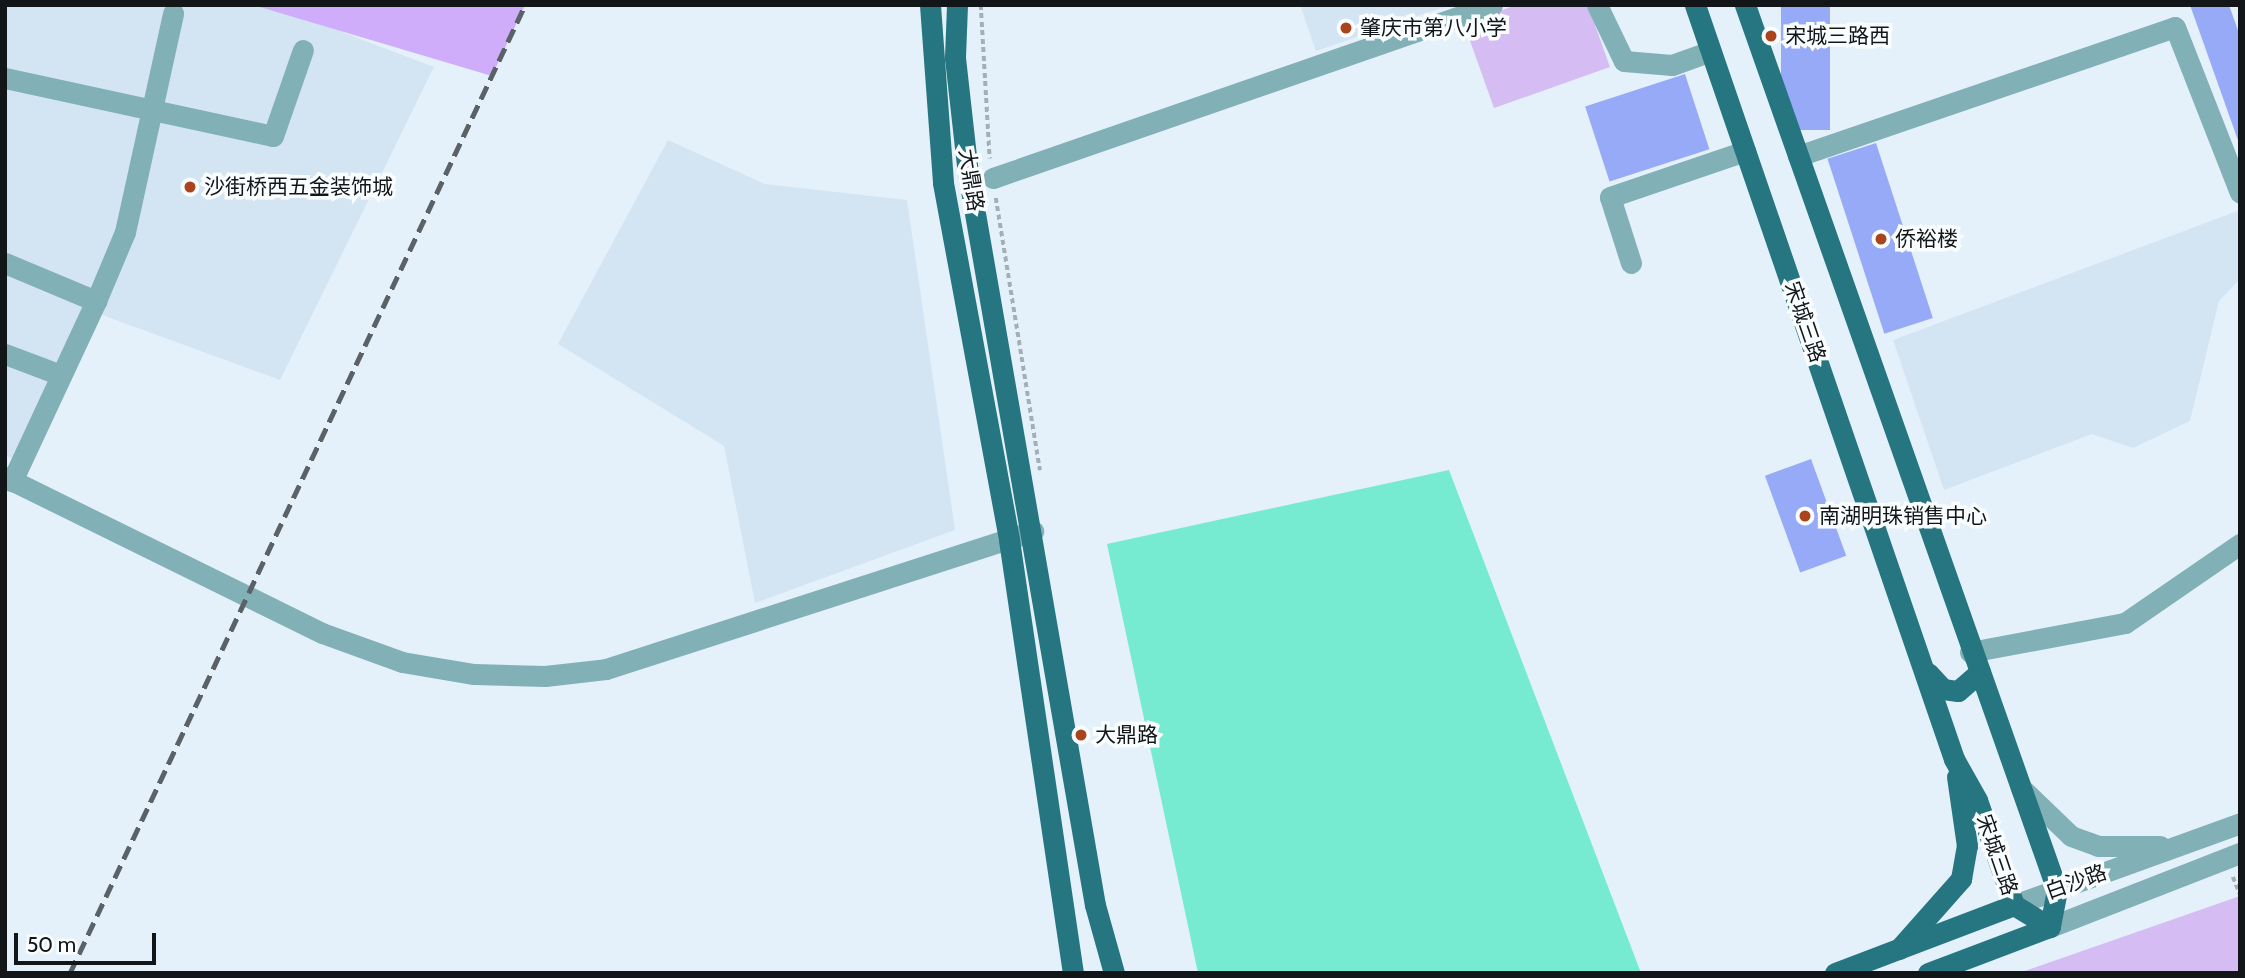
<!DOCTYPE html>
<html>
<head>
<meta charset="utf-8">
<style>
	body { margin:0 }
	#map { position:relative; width:2245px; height:978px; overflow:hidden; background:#e5f1fa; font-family:Cabin,"Noto Sans SC",sans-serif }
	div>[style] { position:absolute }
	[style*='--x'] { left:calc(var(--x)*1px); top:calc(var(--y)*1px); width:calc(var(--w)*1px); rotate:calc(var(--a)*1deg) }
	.built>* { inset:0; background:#d3e5f3 }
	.green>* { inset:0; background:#d5bdf4 }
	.forest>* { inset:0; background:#cfadfb }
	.water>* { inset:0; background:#76ebd1 }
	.building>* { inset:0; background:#97aaf7; transform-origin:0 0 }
	.path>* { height:3.5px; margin-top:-1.75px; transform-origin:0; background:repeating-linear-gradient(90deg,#a4aeb5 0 5px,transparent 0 8.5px) }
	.minor>* { height:21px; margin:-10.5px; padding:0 10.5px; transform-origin:10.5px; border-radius:10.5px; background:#81b0b7 }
	.major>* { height:21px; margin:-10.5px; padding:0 10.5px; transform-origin:10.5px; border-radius:10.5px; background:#267682 }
	.rail>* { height:5px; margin-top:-2.5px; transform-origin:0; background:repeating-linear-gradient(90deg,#5b6267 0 14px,transparent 0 21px) }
	.dots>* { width:19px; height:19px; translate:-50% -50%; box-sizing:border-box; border:4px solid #fafdfe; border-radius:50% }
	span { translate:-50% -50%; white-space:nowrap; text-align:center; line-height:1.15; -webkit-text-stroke:7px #fafdfe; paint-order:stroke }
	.poi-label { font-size:21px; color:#121619 }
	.left { translate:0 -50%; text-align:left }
	.street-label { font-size:21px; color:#121619 }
	.frame { position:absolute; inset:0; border:7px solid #121619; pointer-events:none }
	.scale { position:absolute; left:14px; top:933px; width:142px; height:32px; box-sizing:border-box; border:4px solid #121619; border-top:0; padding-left:9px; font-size:21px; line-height:24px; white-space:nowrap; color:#121619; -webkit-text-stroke:5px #fafdfe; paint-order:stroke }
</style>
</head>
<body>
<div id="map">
	<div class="built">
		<div style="clip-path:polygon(5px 5px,271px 5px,434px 67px,280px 380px,83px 308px,57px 362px,5px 347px)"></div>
		<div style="clip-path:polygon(1300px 5px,1450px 5px,1316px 51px)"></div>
		<div style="clip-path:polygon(668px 140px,765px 184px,907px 200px,955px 530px,755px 603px,724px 446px,558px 344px)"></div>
		<div style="clip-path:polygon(2240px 210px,2240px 279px,2219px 301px,2190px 421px,2133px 448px,2092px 434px,1944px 490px,1893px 340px)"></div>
		<div style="clip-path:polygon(5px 354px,54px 373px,17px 461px,5px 455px)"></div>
	</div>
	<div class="green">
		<div style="clip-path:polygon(1516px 5px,1588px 5px,1610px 67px,1494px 108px,1464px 24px)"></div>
		<div style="clip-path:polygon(2240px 896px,2240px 973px,2019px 973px)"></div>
	</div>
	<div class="forest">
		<div style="clip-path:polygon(253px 5px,525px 5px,492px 76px)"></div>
	</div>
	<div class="water">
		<div style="clip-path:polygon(1449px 470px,1641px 973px,1198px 973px,1107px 544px)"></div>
	</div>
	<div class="building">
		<div style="left:1781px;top:5px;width:49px;height:125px"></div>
		<div style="clip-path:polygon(2190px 5px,2229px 5px,2240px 36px,2240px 146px)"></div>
		<div style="left:1685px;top:74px;width:79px;height:105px;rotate:72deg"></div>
		<div style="left:1876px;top:143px;width:184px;height:51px;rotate:72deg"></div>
		<div style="left:1811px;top:459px;width:103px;height:49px;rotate:70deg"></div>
	</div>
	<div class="path">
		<div style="--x:981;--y:5;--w:154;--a:86.7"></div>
		<div style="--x:996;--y:198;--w:276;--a:80.8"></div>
		<div style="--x:2233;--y:877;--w:18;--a:68"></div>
	</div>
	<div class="minor">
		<div style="--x:1597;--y:5;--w:62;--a:64.3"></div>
		<div style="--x:1624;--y:61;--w:48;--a:4.8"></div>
		<div style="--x:1672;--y:65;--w:41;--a:-19.7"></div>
		<div style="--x:5;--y:78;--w:274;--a:12.2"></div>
		<div style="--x:273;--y:136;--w:91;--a:-70.8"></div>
		<div style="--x:1798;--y:156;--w:398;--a:-18.9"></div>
		<div style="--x:2175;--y:27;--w:178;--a:68.6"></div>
		<div style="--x:993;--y:178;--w:528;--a:-19.12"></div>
		<div style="--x:5;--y:263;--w:99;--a:22.7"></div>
		<div style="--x:96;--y:301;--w:199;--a:115"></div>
		<div style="--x:1631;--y:263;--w:69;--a:-107.7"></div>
		<div style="--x:1610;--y:197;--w:143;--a:-18.8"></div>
		<div style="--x:96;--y:301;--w:75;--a:-67.2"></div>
		<div style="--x:125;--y:232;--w:224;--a:-77.6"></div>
		<div style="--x:5;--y:354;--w:60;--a:20.6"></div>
		<div style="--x:5;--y:477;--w:353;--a:26.2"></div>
		<div style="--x:322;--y:633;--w:85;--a:19.9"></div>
		<div style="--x:402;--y:662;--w:73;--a:9.5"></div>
		<div style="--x:474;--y:674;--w:71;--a:1.6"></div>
		<div style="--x:545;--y:676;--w:61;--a:-6.5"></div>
		<div style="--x:606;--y:669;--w:449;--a:-17.9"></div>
		<div style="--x:1970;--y:652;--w:158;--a:-10.6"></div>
		<div style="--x:2125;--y:623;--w:140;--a:-34.5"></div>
		<div style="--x:2021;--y:788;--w:69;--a:43.8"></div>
		<div style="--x:2071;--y:836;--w:29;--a:20"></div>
		<div style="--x:2098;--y:846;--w:62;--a:0"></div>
		<div style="--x:2014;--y:905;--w:240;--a:-19.9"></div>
		<div style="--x:2050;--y:927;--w:204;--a:-21.3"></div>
	</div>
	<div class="major">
		<div style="--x:930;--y:5;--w:178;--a:85.8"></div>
		<div style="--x:943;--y:183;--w:363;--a:79.5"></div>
		<div style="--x:1009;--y:540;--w:438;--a:81.6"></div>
		<div style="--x:957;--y:5;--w:53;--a:92.2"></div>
		<div style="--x:955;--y:58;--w:116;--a:83.6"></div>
		<div style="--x:968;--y:173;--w:743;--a:80.16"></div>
		<div style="--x:1095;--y:905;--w:71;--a:74.4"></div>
		<div style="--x:1695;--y:5;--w:797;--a:71.04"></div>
		<div style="--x:1954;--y:759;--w:47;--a:60.7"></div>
		<div style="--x:1977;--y:800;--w:111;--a:70.6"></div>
		<div style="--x:2014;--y:905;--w:42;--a:31.4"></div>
		<div style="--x:1745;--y:5;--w:938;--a:70.58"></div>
		<div style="--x:2057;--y:890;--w:38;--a:101"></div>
		<div style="--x:1928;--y:673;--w:22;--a:47"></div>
		<div style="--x:1943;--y:689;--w:15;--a:8"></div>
		<div style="--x:1958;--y:691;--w:29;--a:-41"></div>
		<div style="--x:1899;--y:949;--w:94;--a:-48.5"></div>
		<div style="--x:1961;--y:879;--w:34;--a:-80"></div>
		<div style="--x:1967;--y:846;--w:70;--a:-98.2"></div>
		<div style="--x:1835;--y:973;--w:191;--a:-20.8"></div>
		<div style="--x:1928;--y:973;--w:130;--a:-20.7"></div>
	</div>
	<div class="rail">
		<div style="--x:70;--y:973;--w:1070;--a:-64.82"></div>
	</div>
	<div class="dots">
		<div style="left:1346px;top:28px;background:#aa441d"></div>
		<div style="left:1771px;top:36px;background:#aa441d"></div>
		<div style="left:190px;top:187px;background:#aa441d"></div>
		<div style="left:1881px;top:239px;background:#aa441d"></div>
		<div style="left:1805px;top:516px;background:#aa441d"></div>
		<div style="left:1081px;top:735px;background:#aa441d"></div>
	</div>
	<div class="poi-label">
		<span class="left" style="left:1360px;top:28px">肇庆市第八小学</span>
		<span class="left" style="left:1785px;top:36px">宋城三路西</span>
		<span class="left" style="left:204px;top:187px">沙街桥西五金装饰城</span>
		<span class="left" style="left:1895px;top:239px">侨裕楼</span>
		<span class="left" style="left:1819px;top:516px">南湖明珠销售中心</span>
		<span class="left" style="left:1095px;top:735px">大鼎路</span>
	</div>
	<div class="street-label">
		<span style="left:971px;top:180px;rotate:81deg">大鼎路</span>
		<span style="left:1805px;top:322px;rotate:71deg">宋城三路</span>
		<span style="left:1997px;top:855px;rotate:71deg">宋城三路</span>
		<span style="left:2076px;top:882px;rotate:-20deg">白沙路</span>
	</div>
	<div class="frame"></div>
	<div class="scale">50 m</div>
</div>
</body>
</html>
